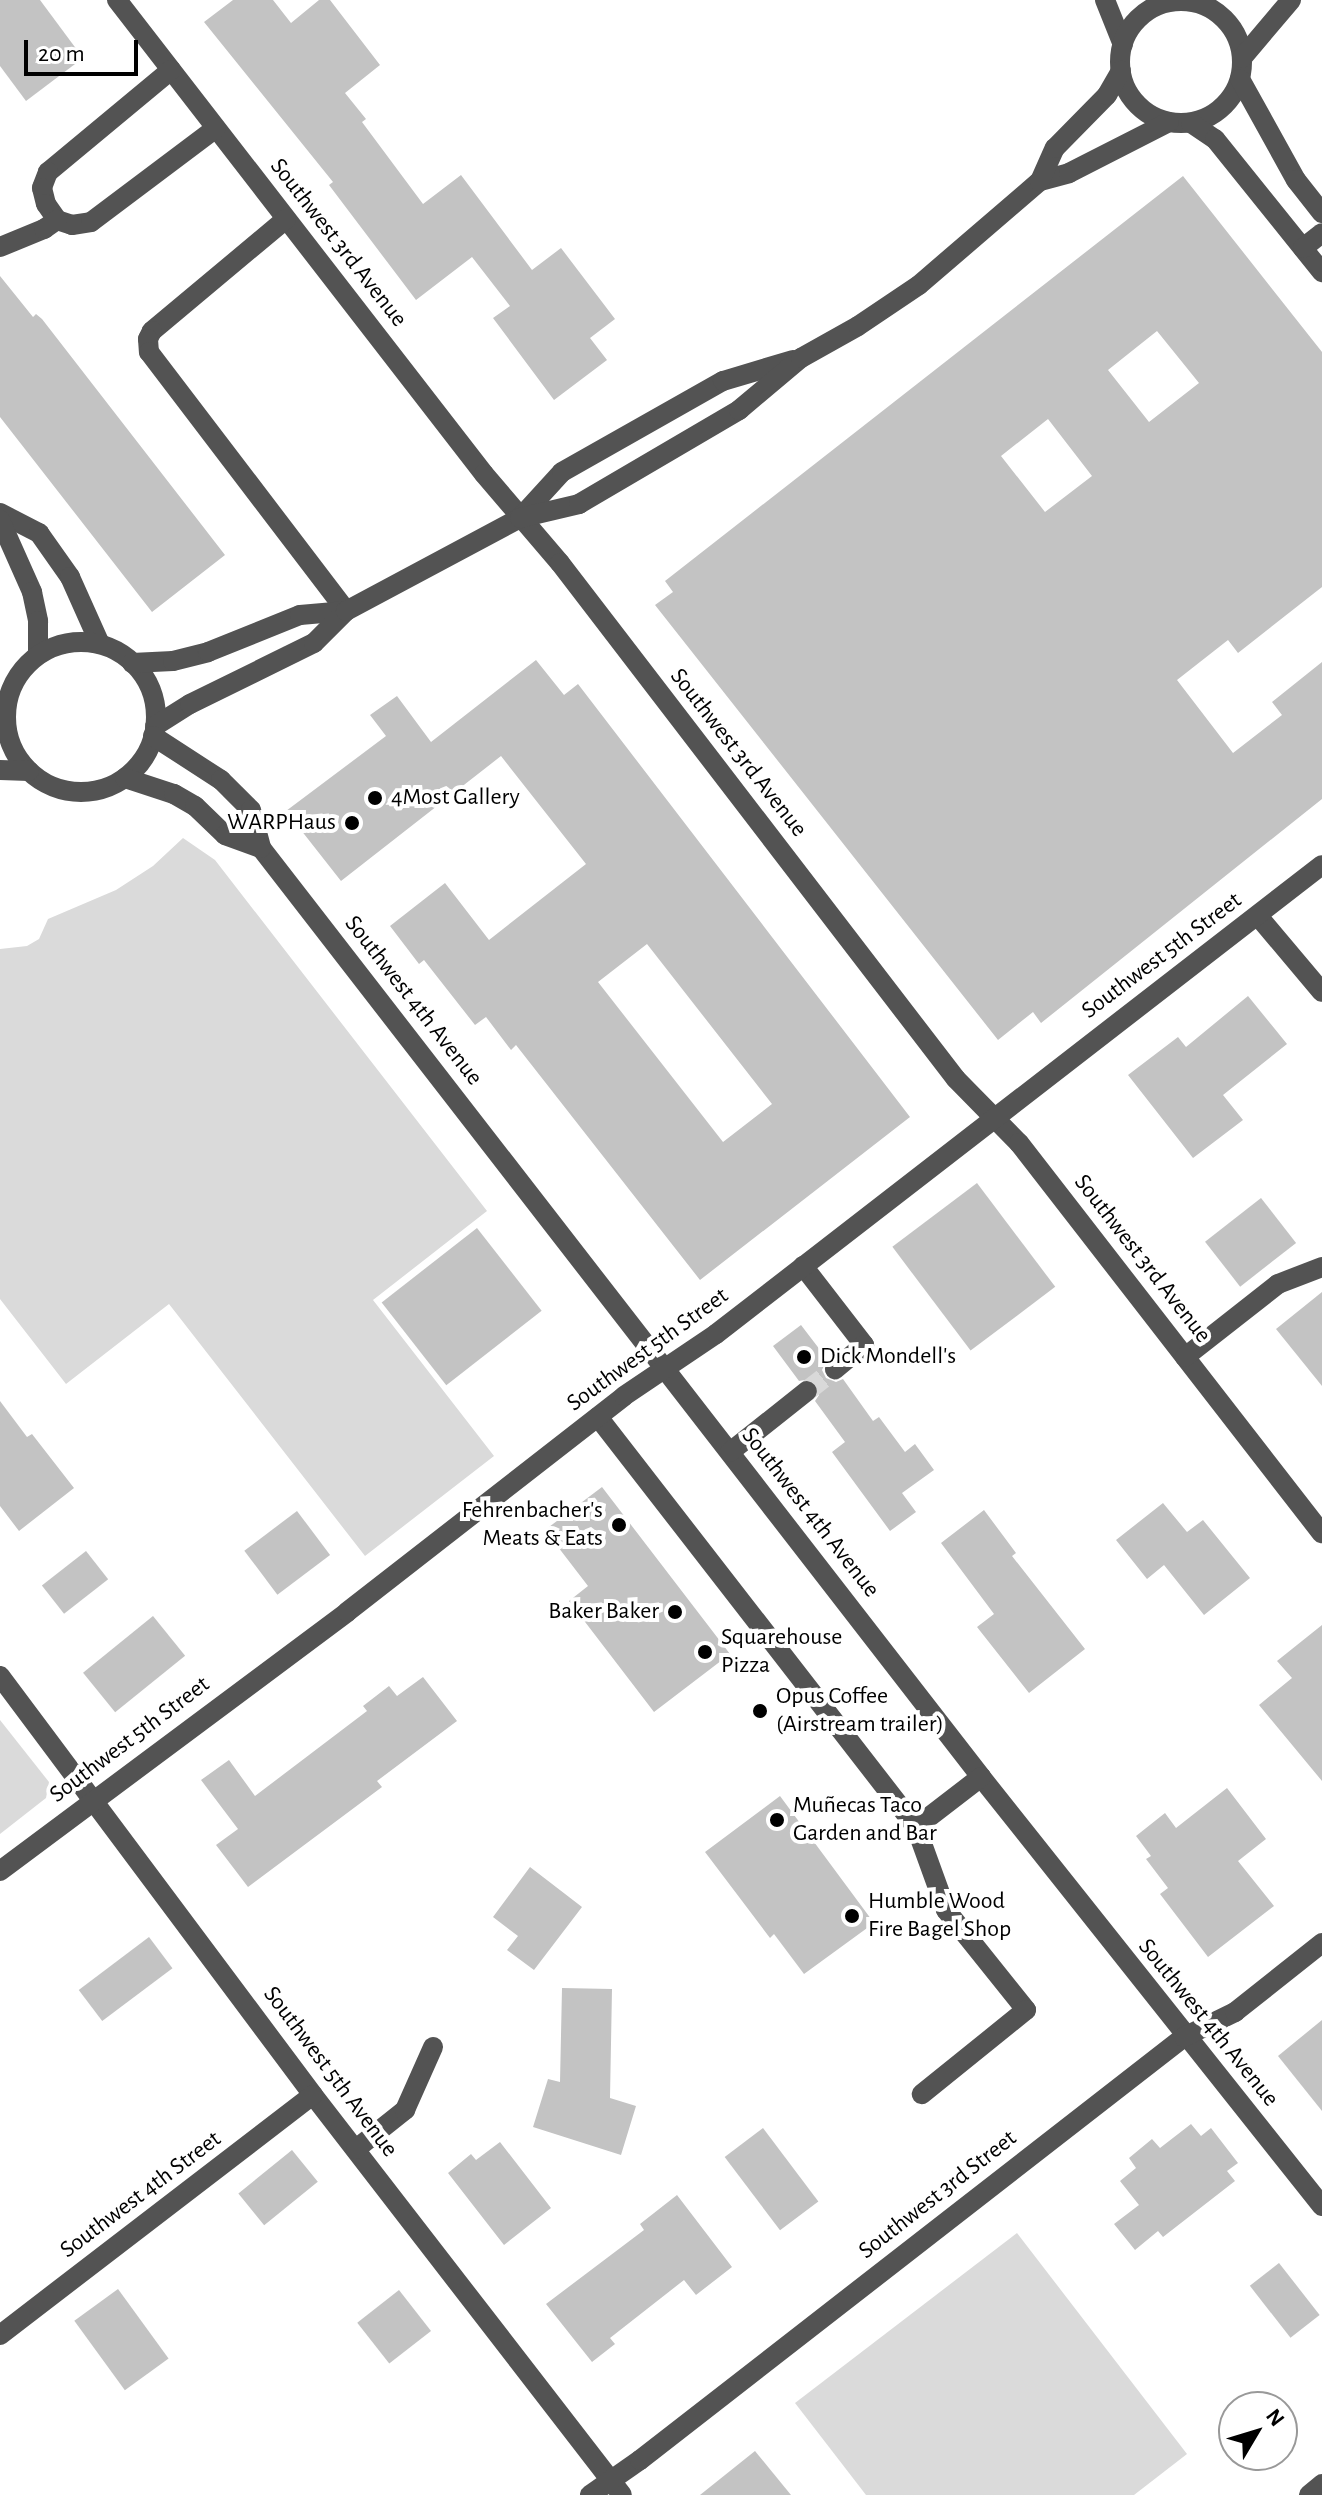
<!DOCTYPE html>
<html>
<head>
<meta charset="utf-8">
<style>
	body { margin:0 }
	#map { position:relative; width:1322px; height:2495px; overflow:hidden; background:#fff; font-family:"Alegreya Sans",sans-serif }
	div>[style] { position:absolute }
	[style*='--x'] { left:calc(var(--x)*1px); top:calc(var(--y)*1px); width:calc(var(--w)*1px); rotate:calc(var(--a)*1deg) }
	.green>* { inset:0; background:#dadada }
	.building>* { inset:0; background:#c3c3c3; transform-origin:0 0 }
	.minor-tunnel>* { height:20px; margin-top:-10px; transform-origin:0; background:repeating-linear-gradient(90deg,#d9d9d9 0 20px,transparent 0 30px) }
	.minor>* { height:20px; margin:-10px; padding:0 10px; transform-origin:10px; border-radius:10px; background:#535353 }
	.minor>.ring { margin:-10px; padding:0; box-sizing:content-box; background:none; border:20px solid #535353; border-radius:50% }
	.dots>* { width:22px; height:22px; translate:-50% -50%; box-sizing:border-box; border:4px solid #fff; border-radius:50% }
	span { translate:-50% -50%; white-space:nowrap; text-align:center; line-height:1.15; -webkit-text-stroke:8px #fff; paint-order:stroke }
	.street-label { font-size:24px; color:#000 }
	.poi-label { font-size:24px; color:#000 }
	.left { translate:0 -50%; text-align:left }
	.right { translate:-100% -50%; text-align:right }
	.north { position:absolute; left:1218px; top:2391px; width:80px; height:80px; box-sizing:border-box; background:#fff; border:2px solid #999; border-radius:50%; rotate:52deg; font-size:22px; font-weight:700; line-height:32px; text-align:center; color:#000 }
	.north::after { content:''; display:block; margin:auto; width:28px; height:36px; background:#000; clip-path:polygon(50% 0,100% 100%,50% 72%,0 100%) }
	.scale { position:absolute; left:24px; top:40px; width:114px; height:36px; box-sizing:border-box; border:4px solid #000; border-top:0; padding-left:10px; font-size:24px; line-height:28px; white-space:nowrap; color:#000; -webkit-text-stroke:6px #fff; paint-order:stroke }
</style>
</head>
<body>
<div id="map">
	<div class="green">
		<div style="clip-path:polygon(183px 838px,215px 860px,487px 1211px,373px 1300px,494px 1456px,365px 1556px,169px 1304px,66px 1384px,0 1299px,0 949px,27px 946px,39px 939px,48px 919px,116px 890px,153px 866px)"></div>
		<div style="clip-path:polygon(0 1720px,49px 1782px,46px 1798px,0 1834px)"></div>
		<div style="clip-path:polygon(1017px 2233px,1187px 2454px,1134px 2495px,866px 2495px,795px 2403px)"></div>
	</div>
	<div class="building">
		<div style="clip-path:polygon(0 0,40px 0,83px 58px,26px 101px,0 66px)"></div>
		<div style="clip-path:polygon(233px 0,273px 0,291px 23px,319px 0,330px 0,380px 65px,345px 93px,366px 119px,362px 122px,423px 204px,461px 175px,532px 270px,561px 248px,615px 319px,590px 338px,607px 360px,554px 400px,493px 318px,510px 306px,472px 257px,416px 300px,329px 185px,333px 182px,204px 22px)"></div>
		<div style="clip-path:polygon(evenodd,1183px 176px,1322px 352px,1322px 587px,1238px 653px,1228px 640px,1177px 680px,1233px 753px,1282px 715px,1272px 702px,1322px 662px,1322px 799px,1041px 1023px,1033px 1012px,998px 1040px,655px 605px,673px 592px,665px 581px,1183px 176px,1157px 331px,1199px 383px,1149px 422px,1108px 370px,1157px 331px,1183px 176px,1048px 419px,1092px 476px,1045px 512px,1001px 456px,1048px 419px)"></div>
		<div style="clip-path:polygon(0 276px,33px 317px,36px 314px,42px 319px,225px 555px,152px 612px,0 417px)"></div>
		<div style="clip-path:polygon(evenodd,536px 660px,564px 695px,578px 684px,910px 1117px,700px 1280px,516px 1045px,511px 1050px,486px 1017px,475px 1025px,424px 960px,419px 964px,390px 926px,445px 883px,489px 940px,586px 864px,501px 756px,341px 881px,286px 811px,386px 736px,370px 715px,397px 696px,431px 742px,536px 660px,647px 944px,772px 1104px,723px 1142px,598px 982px,647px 944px)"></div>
		<div style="clip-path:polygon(1248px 996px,1287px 1044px,1223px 1095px,1243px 1120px,1193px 1158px,1128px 1075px,1178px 1037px,1186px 1047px)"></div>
		<div style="left:977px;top:1183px;width:130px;height:106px;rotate:53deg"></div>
		<div style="left:1261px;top:1198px;width:57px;height:71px;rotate:52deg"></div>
		<div style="left:477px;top:1228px;width:105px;height:121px;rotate:52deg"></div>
		<div style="clip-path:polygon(1322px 1292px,1322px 1386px,1276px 1329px)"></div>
		<div style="clip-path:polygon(801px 1325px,827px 1359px,822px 1370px,826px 1378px,836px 1382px,843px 1379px,873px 1421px,879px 1417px,905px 1452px,915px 1444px,934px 1470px,902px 1493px,916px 1512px,890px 1531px,832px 1452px,845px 1442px,815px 1401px,819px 1395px,818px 1384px,811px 1379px,799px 1381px,773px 1346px)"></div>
		<div style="clip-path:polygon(0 1401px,27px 1437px,32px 1434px,74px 1488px,19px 1531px,0 1506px)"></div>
		<div style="clip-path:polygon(602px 1487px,730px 1654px,654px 1712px,569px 1601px,588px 1586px,545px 1530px)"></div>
		<div style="clip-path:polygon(1163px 1503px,1187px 1532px,1203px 1520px,1250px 1578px,1204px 1615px,1164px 1565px,1147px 1579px,1116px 1540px)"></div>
		<div style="clip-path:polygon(984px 1510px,1016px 1553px,1012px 1556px,1085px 1649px,1029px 1693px,977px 1627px,994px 1614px,941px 1543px)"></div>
		<div style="left:297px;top:1511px;width:55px;height:66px;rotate:53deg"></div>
		<div style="left:86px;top:1551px;width:36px;height:56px;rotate:52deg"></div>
		<div style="left:153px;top:1616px;width:51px;height:90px;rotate:51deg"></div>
		<div style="clip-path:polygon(1322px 1625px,1322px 1781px,1259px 1705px,1292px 1678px,1277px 1661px)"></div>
		<div style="clip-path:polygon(423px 1677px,457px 1721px,377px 1781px,382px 1787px,248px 1887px,216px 1845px,238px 1829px,201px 1780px,229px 1760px,255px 1796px,367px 1711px,363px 1706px,389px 1686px,397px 1696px)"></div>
		<div style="clip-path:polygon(1227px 1788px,1266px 1839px,1238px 1861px,1274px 1906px,1208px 1957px,1160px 1894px,1168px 1888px,1146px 1859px,1151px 1856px,1136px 1836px,1165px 1813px,1176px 1828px)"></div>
		<div style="clip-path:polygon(780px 1796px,874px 1923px,804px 1974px,774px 1934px,770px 1938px,705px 1852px)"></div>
		<div style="clip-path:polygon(530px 1867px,582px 1907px,534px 1970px,507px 1950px,518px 1936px,493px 1917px)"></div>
		<div style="left:149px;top:1937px;width:39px;height:88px;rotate:53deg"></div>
		<div style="clip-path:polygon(562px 1988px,612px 1989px,610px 2098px,636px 2106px,621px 2155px,533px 2127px,548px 2079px,560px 2082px)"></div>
		<div style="clip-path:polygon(1322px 2020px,1322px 2111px,1278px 2056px)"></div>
		<div style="clip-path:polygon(1191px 2124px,1201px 2136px,1211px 2128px,1238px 2163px,1227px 2171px,1235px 2181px,1163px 2237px,1158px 2231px,1135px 2250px,1114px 2224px,1139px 2205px,1120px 2181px,1136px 2168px,1129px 2158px,1152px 2139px,1160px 2148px)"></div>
		<div style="left:763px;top:2128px;width:92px;height:48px;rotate:53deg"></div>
		<div style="clip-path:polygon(500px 2142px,551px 2208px,504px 2245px,448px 2173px,471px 2154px,476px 2160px)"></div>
		<div style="left:292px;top:2150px;width:41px;height:69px;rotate:51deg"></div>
		<div style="clip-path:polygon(677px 2195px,732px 2267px,696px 2295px,684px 2280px,610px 2338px,615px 2344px,592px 2362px,546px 2304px,644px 2230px,640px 2224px)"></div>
		<div style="left:1279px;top:2263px;width:66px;height:37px;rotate:52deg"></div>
		<div style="left:118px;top:2289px;width:86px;height:54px;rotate:54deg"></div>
		<div style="left:399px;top:2290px;width:52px;height:53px;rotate:52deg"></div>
		<div style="clip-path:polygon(755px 2451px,791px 2495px,700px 2495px)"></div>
	</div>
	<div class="minor-tunnel">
		<div style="--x:807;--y:1391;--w:36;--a:-38"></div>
	</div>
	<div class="minor">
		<div style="--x:117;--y:0;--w:599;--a:52.25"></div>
		<div style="--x:484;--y:474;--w:117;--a:49.5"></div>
		<div style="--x:560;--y:563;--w:650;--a:52.5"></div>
		<div style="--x:956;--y:1079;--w:90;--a:45.5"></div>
		<div style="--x:1019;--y:1143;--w:494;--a:52.2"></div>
		<div style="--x:1105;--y:0;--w:48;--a:68.2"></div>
		<div class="ring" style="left:1120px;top:1px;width:102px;height:102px"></div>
		<div style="--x:1242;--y:58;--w:76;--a:-49.8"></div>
		<div style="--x:171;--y:70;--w:160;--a:140.3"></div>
		<div style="--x:48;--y:172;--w:17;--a:111"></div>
		<div style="--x:42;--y:188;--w:16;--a:76"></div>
		<div style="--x:46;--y:204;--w:19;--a:55"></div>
		<div style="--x:57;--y:220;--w:16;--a:18"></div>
		<div style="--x:72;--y:225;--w:19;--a:-9"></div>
		<div style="--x:91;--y:222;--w:156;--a:-36.9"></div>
		<div style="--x:1240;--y:79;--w:115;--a:61"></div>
		<div style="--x:1296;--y:180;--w:42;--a:51.8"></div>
		<div style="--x:1191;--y:123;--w:29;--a:34"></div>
		<div style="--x:1215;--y:139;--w:171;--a:51.2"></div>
		<div style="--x:1040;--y:181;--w:30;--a:-15"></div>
		<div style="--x:1069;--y:173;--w:112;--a:-27"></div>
		<div style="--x:286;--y:219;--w:175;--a:140.1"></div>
		<div style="--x:152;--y:331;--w:9;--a:117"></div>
		<div style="--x:148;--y:339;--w:13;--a:86"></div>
		<div style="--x:149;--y:352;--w:325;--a:52.7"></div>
		<div style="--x:0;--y:247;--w:48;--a:-22.2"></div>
		<div style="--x:44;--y:229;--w:16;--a:-35"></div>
		<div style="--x:1303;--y:248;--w:24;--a:-38"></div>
		<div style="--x:0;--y:513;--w:44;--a:27.1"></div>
		<div style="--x:39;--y:533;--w:54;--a:54.8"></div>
		<div style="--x:70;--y:577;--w:73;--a:65.9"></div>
		<div style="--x:520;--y:518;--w:62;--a:-47.6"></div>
		<div style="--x:562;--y:472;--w:185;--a:-29.5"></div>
		<div style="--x:723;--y:381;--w:73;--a:-16.7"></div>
		<div style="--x:0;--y:520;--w:79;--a:66"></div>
		<div style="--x:32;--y:592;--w:30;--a:78"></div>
		<div style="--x:38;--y:621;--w:34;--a:90"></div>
		<div class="ring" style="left:6px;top:642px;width:130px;height:130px"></div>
		<div style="--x:132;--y:663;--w:41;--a:-2.8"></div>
		<div style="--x:173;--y:661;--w:36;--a:-14"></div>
		<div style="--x:208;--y:652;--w:99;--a:-21.9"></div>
		<div style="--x:300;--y:615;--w:46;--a:-5"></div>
		<div style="--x:155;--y:726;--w:41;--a:-32.2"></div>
		<div style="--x:190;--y:704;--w:138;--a:-26.2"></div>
		<div style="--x:314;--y:643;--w:45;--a:-45"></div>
		<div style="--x:346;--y:611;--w:197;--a:-28.1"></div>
		<div style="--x:520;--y:518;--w:61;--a:-13.3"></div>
		<div style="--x:579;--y:504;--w:186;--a:-30.4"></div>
		<div style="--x:739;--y:410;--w:81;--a:-40"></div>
		<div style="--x:801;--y:358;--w:65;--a:-29.3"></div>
		<div style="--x:858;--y:326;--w:73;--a:-33.9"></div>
		<div style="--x:919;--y:285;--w:160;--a:-40.7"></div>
		<div style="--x:1040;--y:181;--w:36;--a:-66"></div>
		<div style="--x:1055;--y:148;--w:74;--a:-45.5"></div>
		<div style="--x:1107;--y:95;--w:28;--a:-60"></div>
		<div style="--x:153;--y:736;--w:81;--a:32.9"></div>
		<div style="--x:221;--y:780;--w:42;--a:45"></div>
		<div style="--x:251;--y:810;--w:39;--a:75"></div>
		<div style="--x:261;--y:848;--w:1175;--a:52.22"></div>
		<div style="--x:981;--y:1777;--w:548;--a:51.52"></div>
		<div style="--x:0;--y:770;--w:29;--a:2"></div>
		<div style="--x:125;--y:778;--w:52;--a:18.1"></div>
		<div style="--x:174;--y:794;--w:24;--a:30"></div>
		<div style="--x:195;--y:806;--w:42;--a:44"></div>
		<div style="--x:225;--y:835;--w:38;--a:20"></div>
		<div style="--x:1258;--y:916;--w:99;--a:49.9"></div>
		<div style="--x:803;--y:1266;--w:100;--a:52.3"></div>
		<div style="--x:864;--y:1345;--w:38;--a:140"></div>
		<div style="--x:1185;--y:1357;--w:118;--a:-38.1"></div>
		<div style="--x:1278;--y:1284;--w:47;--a:-21.1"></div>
		<div style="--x:598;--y:1417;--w:519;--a:52.2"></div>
		<div style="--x:916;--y:1827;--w:88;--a:70.1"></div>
		<div style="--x:946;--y:1910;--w:128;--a:51.3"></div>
		<div style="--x:1026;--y:2010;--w:134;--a:141.1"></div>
		<div style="--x:730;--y:1452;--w:98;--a:-38.4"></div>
		<div style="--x:0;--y:1676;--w:523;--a:53.24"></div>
		<div style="--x:313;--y:2095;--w:505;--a:52.31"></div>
		<div style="--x:916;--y:1827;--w:82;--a:-37.6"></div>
		<div style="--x:0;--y:1871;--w:433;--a:-36.7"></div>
		<div style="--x:347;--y:1612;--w:351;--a:-37.9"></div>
		<div style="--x:624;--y:1396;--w:111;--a:-34"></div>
		<div style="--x:716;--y:1334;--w:766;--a:-37.74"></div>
		<div style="--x:356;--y:2149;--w:63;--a:-38.5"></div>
		<div style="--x:405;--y:2110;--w:69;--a:-66"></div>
		<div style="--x:0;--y:2335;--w:394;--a:-37.5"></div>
		<div style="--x:590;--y:2495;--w:61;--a:-35"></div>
		<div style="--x:640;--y:2460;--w:689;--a:-37.87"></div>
		<div style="--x:1184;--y:2037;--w:57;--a:-26.1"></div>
		<div style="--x:1235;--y:2012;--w:111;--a:-38.4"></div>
		<div style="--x:1309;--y:2495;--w:17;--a:-40"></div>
	</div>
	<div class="dots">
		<div style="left:375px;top:798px;background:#000"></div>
		<div style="left:352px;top:823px;background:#000"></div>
		<div style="left:804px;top:1357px;background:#000"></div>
		<div style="left:619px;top:1525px;background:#000"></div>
		<div style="left:675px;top:1612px;background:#000"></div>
		<div style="left:705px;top:1652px;background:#000"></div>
		<div style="left:760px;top:1711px;background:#000"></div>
		<div style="left:777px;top:1820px;background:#000"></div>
		<div style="left:852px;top:1916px;background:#000"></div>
	</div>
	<div class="street-label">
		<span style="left:338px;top:243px;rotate:52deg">Southwest 3rd Avenue</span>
		<span style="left:738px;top:753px;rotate:52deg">Southwest 3rd Avenue</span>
		<span style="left:1162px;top:956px;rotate:-37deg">Southwest 5th Street</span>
		<span style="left:413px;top:1001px;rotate:52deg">Southwest 4th Avenue</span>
		<span style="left:1142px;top:1259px;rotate:52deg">Southwest 3rd Avenue</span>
		<span style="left:648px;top:1350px;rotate:-36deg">Southwest 5th Street</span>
		<span style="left:810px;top:1513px;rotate:52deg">Southwest 4th Avenue</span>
		<span style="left:130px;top:1740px;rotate:-37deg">Southwest 5th Street</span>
		<span style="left:1208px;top:2023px;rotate:51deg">Southwest 4th Avenue</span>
		<span style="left:330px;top:2072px;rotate:53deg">Southwest 5th Avenue</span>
		<span style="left:141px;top:2195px;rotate:-37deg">Southwest 4th Street</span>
		<span style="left:938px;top:2195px;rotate:-38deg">Southwest 3rd Street</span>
	</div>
	<div class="poi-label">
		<span class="left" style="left:391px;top:798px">4Most Gallery</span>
		<span class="right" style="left:336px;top:823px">WARPHaus</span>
		<span class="left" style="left:820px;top:1357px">Dick Mondell's</span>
		<span class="right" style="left:603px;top:1525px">Fehrenbacher's<br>Meats &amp; Eats</span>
		<span class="right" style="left:659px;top:1612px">Baker Baker</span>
		<span class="left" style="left:721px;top:1652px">Squarehouse<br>Pizza</span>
		<span class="left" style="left:776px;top:1711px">Opus Coffee<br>(Airstream trailer)</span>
		<span class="left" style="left:793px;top:1820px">Muñecas Taco<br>Garden and Bar</span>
		<span class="left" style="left:868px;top:1916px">Humble Wood<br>Fire Bagel Shop</span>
	</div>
	<div class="north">N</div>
	<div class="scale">20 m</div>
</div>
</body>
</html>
